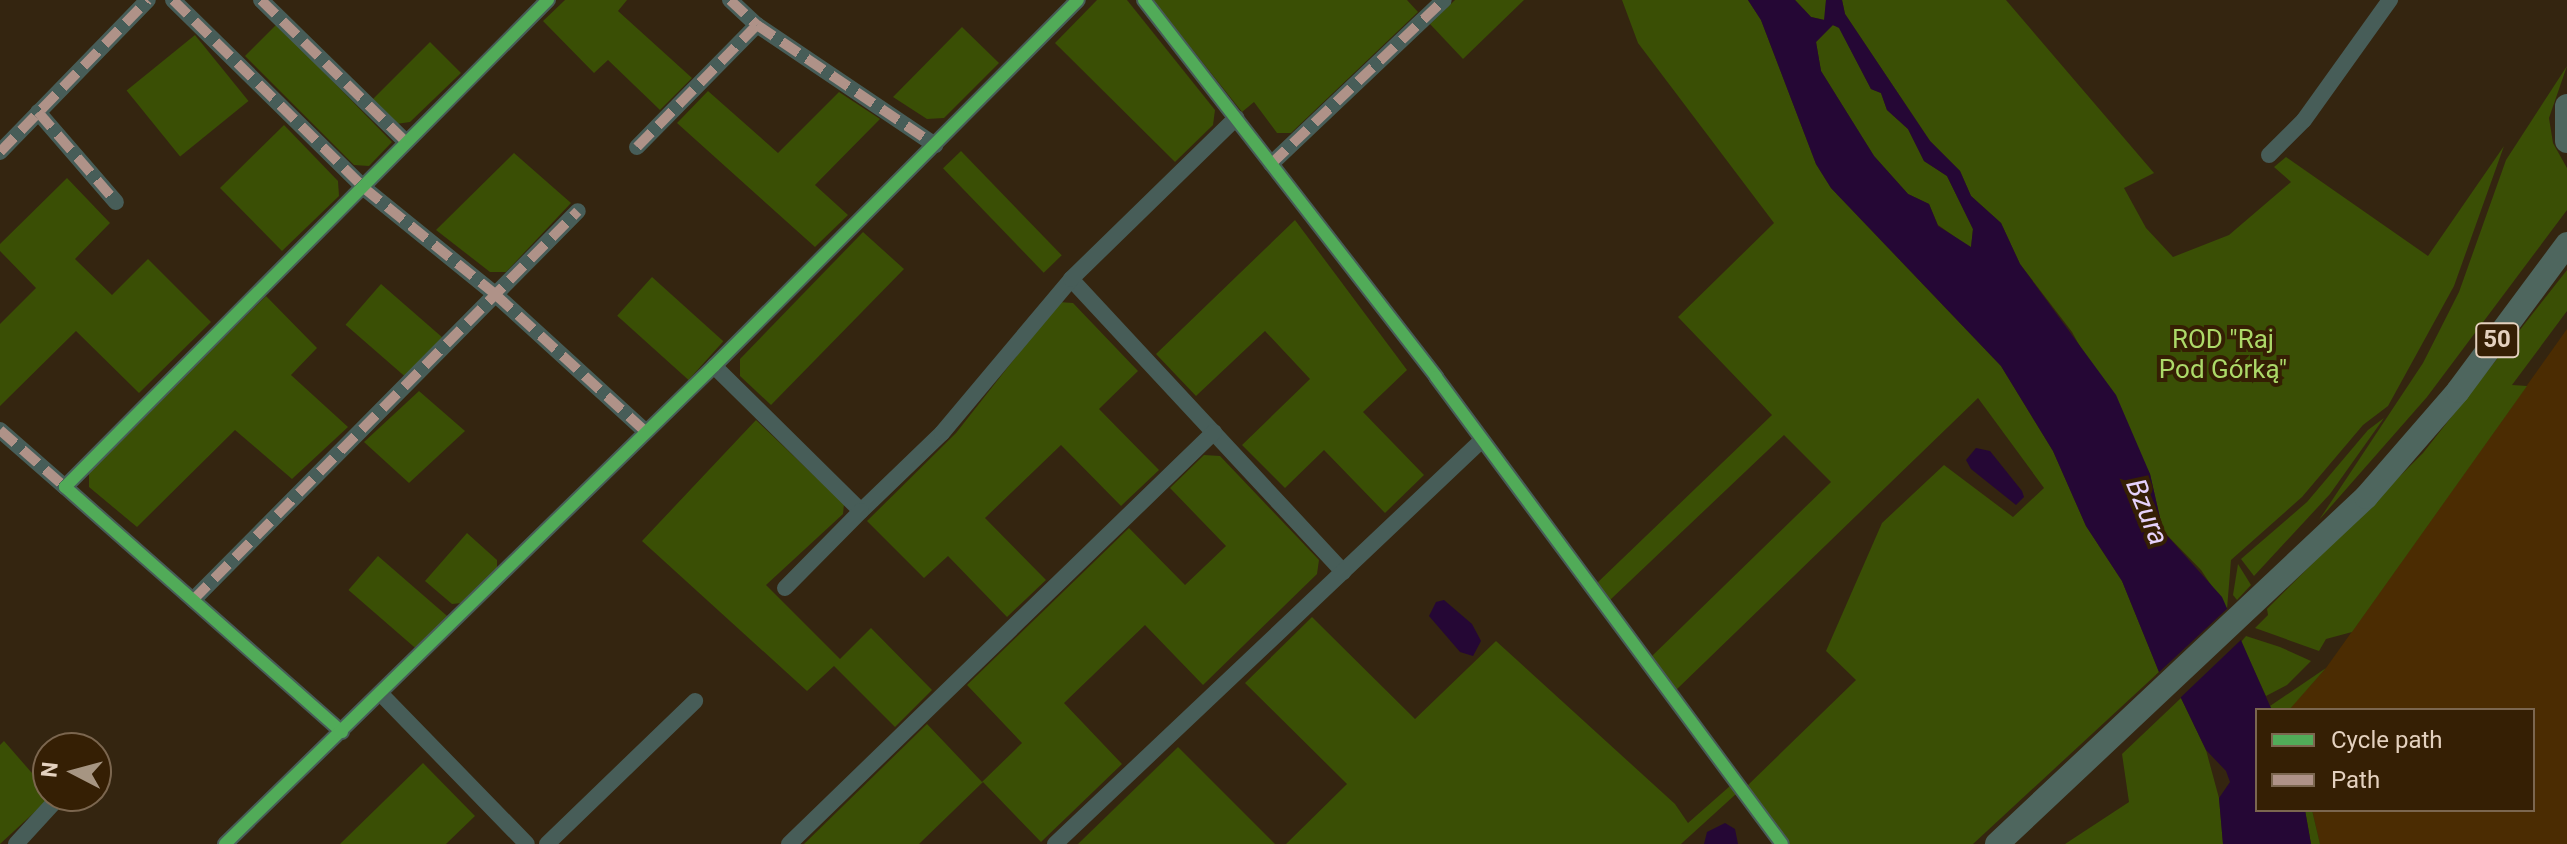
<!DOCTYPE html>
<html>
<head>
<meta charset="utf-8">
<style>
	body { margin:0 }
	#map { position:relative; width:2567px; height:844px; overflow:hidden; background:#342510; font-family:Roboto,sans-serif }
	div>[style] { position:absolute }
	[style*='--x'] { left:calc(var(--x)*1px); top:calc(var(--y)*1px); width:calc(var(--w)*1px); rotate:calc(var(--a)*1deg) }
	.built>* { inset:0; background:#4b2c02 }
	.green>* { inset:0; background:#3a4f05; transform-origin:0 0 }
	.water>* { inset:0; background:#250735 }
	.pier>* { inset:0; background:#342510 }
	.minor>* { height:16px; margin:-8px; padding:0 8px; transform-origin:8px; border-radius:8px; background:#475d58 }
	.primary>* { height:24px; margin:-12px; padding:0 12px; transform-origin:12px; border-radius:12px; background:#4e665e }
	.quiet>* { height:10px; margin-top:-5px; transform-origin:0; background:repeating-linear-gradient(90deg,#af9288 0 20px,transparent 0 30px) }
	.cycleway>* { height:12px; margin:-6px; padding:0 6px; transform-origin:6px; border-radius:6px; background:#51ab58 }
	span { translate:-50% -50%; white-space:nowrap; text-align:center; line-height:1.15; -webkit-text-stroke:8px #351f04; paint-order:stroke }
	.shield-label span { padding:2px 6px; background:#351f04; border:2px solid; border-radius:6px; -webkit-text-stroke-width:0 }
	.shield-label { font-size:24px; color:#e4d1bf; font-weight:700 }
	.park-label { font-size:26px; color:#acd968 }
	.water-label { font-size:28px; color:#e6d2fb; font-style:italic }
	.legend { position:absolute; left:2255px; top:708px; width:280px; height:104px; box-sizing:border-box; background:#351f04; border:2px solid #7b664f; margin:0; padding:10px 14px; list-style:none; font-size:24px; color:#e4d1bf }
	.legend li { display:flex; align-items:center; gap:16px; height:40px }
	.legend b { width:40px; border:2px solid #7b664f }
	.north { position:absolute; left:32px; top:732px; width:80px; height:80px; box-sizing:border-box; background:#351f04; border:2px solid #7b664f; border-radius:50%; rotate:276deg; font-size:22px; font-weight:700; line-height:32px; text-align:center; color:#e4d1bf }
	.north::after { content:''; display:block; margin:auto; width:28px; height:36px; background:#a69582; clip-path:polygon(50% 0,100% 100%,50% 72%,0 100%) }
</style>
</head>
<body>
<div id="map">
	<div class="built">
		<div style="clip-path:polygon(2567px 329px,2567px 844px,2320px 844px,2312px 810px,2533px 810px,2533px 710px,2289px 709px,2326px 668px)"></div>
	</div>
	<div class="green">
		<div style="clip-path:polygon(565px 0,627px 0,618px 11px,692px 78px,660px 110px,608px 60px,594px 73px,543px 21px)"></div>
		<div style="clip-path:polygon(1097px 0,1127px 0,1215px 110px,1213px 125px,1175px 162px,1055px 43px)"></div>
		<div style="clip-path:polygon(1153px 0,1407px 0,1418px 12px,1291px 133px,1277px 133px,1254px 102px,1242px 112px)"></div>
		<div style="clip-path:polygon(1455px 0,1524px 0,1463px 59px,1430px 24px)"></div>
		<div style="clip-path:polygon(1622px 0,1748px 0,1761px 20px,1816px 164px,1831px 188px,2001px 366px,2053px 451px,2086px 526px,2122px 581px,2159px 672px,1973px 844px,1790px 844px,1747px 786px,1856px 680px,1826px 651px,1882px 523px,1944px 465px,2013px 517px,2044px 488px,1978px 398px,1676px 690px,1652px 656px,1831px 482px,1784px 435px,1610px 600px,1597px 583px,1772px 415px,1678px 317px,1774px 223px,1638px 43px)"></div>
		<div style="clip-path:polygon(1795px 0,1826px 0,1825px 20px,1811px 17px)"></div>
		<div style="clip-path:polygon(1842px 0,2006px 0,2154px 173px,2124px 188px,2146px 228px,2173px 257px,2229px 235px,2291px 182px,2274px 167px,2286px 157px,2428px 256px,2504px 146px,2454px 286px,2388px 406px,2363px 425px,2302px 497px,2231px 560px,2227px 609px,2201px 570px,2163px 531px,2150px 474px,2072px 332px,2020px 264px,2001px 223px,1971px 196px,1960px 171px,1930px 141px,1845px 14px)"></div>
		<div style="clip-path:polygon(277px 24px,392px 142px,369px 166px,354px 165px,245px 56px)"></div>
		<div style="clip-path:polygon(1832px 25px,1839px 27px,1871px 89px,1881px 93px,1887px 110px,1908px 129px,1924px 161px,1947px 176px,1973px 229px,1971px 248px,1938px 225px,1929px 204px,1908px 194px,1874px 156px,1821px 71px,1816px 42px)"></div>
		<div style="clip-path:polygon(962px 27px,999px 63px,944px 118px,927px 119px,893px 97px)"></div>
		<div style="left:195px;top:35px;width:85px;height:88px;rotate:51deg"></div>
		<div style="clip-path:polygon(430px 42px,461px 73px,410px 122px,396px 124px,371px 101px)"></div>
		<div style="clip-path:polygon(2567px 66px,2549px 118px,2553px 143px,2567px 168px,2567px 210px,2427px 397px,2319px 520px,2423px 363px,2459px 292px,2506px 160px)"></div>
		<div style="clip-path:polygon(708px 91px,778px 153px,839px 92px,880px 119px,815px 185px,848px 215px,815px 247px,677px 123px)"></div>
		<div style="clip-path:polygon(284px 125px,338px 181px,339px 196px,282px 251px,220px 188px)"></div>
		<div style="left:961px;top:151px;width:145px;height:25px;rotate:46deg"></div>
		<div style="clip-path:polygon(514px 153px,571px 203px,506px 272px,490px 272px,436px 230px)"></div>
		<div style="clip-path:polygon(67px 178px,110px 223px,75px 259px,112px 295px,148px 259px,211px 322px,139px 393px,76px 331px,0 406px,0 324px,36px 288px,0 251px,0 244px)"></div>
		<div style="clip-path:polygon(1295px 220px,1407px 370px,1363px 412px,1424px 475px,1385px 513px,1324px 450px,1285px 488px,1242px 445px,1310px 379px,1265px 331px,1196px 396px,1156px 354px)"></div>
		<div style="clip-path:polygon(863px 232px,904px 269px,771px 405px,740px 376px,740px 359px)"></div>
		<div style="clip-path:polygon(2567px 270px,2567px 311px,2512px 385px,2527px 386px,2352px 632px,2326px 639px,2319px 651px,2255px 628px,2268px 615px,2267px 609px,2423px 453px)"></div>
		<div style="left:652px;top:277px;width:96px;height:52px;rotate:42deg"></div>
		<div style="left:381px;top:284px;width:81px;height:54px;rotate:41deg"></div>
		<div style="clip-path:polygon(266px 296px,317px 348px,291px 375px,348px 427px,292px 479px,235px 430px,137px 527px,89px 487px,89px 472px)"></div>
		<div style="clip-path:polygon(1059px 302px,1073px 303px,1138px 371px,1099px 409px,1159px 470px,1121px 506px,1061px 445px,985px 518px,1046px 580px,1007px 617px,948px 556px,924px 578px,867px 521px,956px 433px)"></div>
		<div style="clip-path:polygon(419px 391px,465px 431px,409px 483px,364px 442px)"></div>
		<div style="clip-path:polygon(2384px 418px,2330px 494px,2254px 576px,2241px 559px,2307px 502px,2368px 430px)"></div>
		<div style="clip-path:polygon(756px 420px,844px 504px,843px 514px,766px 585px,840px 659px,871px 628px,932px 690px,895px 727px,834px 666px,807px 691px,642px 541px)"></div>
		<div style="clip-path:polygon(1204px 455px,1220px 456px,1319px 560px,1317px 574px,1203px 685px,1145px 625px,1064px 703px,1122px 764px,1041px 842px,983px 782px,919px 844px,804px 844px,927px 724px,982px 782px,1022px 743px,967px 685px,1129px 528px,1185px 585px,1226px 546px,1170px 488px)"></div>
		<div style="clip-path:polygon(467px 533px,497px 560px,497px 568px,462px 603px,452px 604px,425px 581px)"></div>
		<div style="left:378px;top:556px;width:92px;height:45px;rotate:41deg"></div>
		<div style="clip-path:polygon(2238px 564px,2251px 585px,2237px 600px,2233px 595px)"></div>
		<div style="clip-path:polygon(1312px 617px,1415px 719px,1496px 641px,1675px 804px,1688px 823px,1730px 786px,1736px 794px,1681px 844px,1286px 844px,1347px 784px,1245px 683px)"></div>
		<div style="clip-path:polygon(2246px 636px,2280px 647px,2311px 661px,2287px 685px,2266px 696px,2241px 642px)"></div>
		<div style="clip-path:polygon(2326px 668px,2289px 710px,2272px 710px,2270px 706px)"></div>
		<div style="clip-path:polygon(2181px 698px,2206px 750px,2219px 798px,2223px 844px,2065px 844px,2129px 802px,2122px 754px)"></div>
		<div style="clip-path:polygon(4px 741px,52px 796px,0 844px,0 745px)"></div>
		<div style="clip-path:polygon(1178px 747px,1275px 844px,1078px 844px)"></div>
		<div style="clip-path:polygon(423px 763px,475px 816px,446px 844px,340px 844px)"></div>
		<div style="clip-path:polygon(2305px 810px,2312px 810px,2320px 844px,2311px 844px)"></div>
	</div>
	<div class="water">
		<div style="clip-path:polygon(evenodd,1748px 0,1795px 0,1811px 17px,1824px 20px,1826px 0,1842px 0,1845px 14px,1930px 141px,1960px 171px,1971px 196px,2001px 223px,2020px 264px,2116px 395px,2150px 474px,2163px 531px,2222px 597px,2270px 706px,2272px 710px,2257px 710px,2257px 810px,2305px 810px,2311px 844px,2223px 844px,2219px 798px,2230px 782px,2226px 771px,2206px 750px,2181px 698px,2159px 672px,2122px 581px,2086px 526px,2053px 451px,2001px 366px,1831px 188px,1816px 164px,1761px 20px,1748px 0,1833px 25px,1839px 28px,1871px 89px,1881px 93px,1887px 110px,1908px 129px,1924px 161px,1947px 176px,1973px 229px,1971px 247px,1938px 226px,1929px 204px,1908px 194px,1874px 156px,1821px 71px,1816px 42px,1833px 25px)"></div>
		<div style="clip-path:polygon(1976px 448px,1990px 451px,2022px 491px,2024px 497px,2016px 505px,1971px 469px,1966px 460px)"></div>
		<div style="clip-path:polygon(1444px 600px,1472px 624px,1481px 641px,1473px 656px,1460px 652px,1429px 616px,1436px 602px)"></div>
		<div style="clip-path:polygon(1725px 823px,1735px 829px,1738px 844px,1704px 844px,1707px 832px)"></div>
	</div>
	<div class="pier">
		<div style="clip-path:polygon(2230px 606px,2243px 638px,2178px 700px,2156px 675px)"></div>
	</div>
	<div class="minor">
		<div style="--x:173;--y:0;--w:268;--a:44.5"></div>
		<div style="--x:364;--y:188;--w:170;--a:39"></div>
		<div style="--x:496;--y:295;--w:202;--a:42.4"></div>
		<div style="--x:261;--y:0;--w:203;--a:44.4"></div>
		<div style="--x:730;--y:0;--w:37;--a:43"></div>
		<div style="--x:757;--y:25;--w:215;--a:34"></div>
		<div style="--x:1144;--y:0;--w:477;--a:52.2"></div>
		<div style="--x:1436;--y:377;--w:581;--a:53.47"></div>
		<div style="--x:38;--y:112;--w:119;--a:49.1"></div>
		<div style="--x:637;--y:147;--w:171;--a:-45.5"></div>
		<div style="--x:0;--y:152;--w:212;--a:-45.8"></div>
		<div style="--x:2269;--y:155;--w:49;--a:-45"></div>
		<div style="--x:2304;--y:120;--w:148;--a:-54.4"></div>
		<div style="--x:1271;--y:164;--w:238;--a:-43.5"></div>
		<div style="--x:1071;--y:279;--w:400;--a:47.1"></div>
		<div style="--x:714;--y:366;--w:206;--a:44.6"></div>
		<div style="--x:861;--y:511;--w:112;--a:-43.9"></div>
		<div style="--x:942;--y:433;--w:201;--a:-50"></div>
		<div style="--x:1071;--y:279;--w:231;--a:-44.3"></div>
		<div style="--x:0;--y:430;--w:86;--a:41.2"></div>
		<div style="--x:785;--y:588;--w:108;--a:-45.4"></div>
		<div style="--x:193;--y:600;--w:547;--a:-45.3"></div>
		<div style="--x:381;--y:694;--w:209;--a:45.8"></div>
		<div style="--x:342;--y:732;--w:370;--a:-138.5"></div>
		<div style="--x:65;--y:487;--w:686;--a:-45.24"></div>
		<div style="--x:16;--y:844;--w:65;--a:-47.5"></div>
		<div style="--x:225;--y:844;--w:684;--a:-44.35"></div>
		<div style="--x:714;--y:366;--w:516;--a:-45.16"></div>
		<div style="--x:547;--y:844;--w:206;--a:-44"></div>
		<div style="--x:789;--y:844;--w:592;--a:-44.11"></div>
		<div style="--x:1055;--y:844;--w:586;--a:-43.41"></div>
	</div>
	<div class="primary">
		<div style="--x:2567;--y:106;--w:35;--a:90"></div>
		<div style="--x:1997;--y:844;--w:507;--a:-43.24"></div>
		<div style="--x:2366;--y:497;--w:140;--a:-49"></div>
		<div style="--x:2458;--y:391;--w:183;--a:-53.4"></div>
	</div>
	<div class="quiet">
		<div style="--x:173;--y:0;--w:268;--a:44.5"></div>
		<div style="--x:364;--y:188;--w:170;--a:39"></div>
		<div style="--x:496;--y:295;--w:202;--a:42.4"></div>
		<div style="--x:261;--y:0;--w:203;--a:44.4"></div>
		<div style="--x:730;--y:0;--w:37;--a:43"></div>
		<div style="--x:757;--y:25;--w:215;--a:34"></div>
		<div style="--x:38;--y:112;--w:119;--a:49.1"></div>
		<div style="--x:637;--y:147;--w:171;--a:-45.5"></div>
		<div style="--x:0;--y:152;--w:212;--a:-45.8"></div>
		<div style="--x:1271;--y:164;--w:238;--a:-43.5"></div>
		<div style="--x:0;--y:430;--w:86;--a:41.2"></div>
		<div style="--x:193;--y:600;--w:547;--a:-45.3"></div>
	</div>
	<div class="cycleway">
		<div style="--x:1144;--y:0;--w:477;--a:52.2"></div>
		<div style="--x:1436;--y:377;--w:581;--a:53.47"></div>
		<div style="--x:342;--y:732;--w:370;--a:-138.5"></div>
		<div style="--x:65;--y:487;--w:686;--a:-45.24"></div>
		<div style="--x:225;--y:844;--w:684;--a:-44.35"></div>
		<div style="--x:714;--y:366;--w:516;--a:-45.16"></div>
	</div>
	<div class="shield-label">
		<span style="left:2497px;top:340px">50</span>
	</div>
	<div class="park-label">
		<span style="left:2223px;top:355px">ROD "Raj<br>Pod Górką"</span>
	</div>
	<div class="water-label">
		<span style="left:2147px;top:512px;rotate:68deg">Bzura</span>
	</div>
	<ul class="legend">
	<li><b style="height:10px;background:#51ab58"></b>Cycle path</li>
	<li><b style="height:10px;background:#af9288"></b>Path</li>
	</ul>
	<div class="north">N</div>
</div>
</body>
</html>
